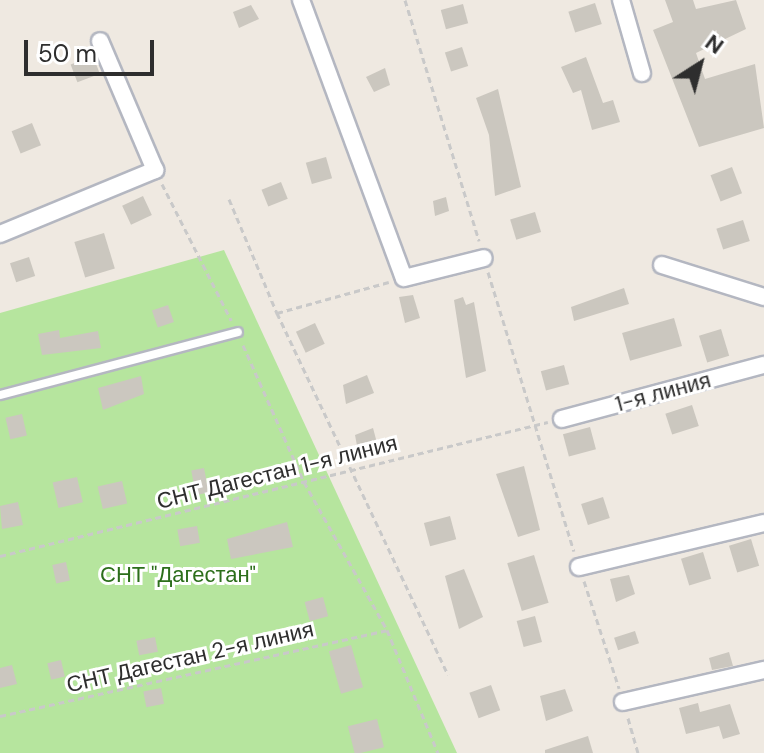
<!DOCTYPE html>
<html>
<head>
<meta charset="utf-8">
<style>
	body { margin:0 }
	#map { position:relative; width:764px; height:753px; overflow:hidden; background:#efe9e1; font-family:"DM Sans",sans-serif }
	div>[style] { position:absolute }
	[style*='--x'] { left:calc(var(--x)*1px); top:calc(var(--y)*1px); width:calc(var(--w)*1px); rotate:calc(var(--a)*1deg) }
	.green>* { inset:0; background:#b6e59e }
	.building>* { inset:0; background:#cbc7bf; transform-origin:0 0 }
	.path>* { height:3px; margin-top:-1.5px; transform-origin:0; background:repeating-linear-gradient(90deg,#c9c9c9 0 6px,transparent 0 10px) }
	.roads { filter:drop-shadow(2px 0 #b4b7c1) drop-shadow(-2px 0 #b4b7c1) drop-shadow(0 2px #b4b7c1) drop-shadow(0 -2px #b4b7c1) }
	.lane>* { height:8px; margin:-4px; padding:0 4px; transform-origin:4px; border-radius:4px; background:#fff }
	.street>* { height:16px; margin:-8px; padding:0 8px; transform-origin:8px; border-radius:8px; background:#fff }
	span { translate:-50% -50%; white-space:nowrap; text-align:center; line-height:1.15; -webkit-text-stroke:6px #fff; paint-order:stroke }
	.street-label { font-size:22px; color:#2e2e2e }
	.park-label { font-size:22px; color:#2c6e1b }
	.north { position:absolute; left:660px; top:24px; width:80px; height:80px; -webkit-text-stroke:6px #fff; paint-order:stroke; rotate:36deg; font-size:22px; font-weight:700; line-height:32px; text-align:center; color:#2e2e2e }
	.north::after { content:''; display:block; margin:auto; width:28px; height:36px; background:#2e2e2e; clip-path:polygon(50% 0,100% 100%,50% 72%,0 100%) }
	.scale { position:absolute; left:24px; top:40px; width:130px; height:36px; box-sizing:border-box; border:4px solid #2e2e2e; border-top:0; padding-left:10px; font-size:24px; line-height:28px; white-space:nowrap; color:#2e2e2e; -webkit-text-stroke:6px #fff; paint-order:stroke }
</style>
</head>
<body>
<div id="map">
	<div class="green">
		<div style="clip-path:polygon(224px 250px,457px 753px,0 753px,0 313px)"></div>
	</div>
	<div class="building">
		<div style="clip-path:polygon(665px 0,693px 0,696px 9px,736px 0,746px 29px,696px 53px,705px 79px,755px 64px,764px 128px,699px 147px,653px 30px,673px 22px)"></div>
		<div style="left:595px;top:3px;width:22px;height:28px;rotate:72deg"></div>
		<div style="left:463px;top:4px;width:20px;height:23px;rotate:75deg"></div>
		<div style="clip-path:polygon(251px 5px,259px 19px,239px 28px,233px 12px)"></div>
		<div style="left:462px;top:47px;width:20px;height:18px;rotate:72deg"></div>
		<div style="left:93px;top:56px;width:19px;height:24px;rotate:69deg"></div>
		<div style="clip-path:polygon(586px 57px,603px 103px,613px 100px,620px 122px,592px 130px,581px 90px,573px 93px,561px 67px)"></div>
		<div style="clip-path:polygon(385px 68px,390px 85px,374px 92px,366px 77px)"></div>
		<div style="clip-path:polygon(498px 89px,521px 187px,495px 196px,489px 135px,476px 98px)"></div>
		<div style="left:32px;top:123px;width:24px;height:22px;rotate:68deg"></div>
		<div style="left:326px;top:157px;width:22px;height:21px;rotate:74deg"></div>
		<div style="left:732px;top:167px;width:28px;height:23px;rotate:69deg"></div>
		<div style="left:281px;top:182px;width:18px;height:21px;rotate:68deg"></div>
		<div style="left:143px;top:196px;width:21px;height:23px;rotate:65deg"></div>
		<div style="clip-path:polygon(446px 197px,449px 211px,435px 216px,433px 201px)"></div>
		<div style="left:535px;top:212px;width:21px;height:26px;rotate:73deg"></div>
		<div style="left:743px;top:220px;width:22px;height:28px;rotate:72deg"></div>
		<div style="left:104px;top:233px;width:37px;height:31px;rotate:73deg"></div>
		<div style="left:29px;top:257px;width:20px;height:20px;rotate:72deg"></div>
		<div style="clip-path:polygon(624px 288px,629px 304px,574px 321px,571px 307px)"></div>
		<div style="clip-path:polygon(413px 295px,420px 318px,405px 323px,399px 297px)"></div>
		<div style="clip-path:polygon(463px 297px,466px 305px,474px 302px,486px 371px,466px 378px,454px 300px)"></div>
		<div style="left:168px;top:305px;width:18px;height:17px;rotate:71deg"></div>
		<div style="left:674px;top:318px;width:29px;height:54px;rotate:74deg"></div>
		<div style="left:315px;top:323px;width:23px;height:21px;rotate:65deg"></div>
		<div style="left:721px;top:329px;width:28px;height:23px;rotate:73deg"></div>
		<div style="clip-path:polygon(59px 330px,60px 338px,98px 331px,101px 348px,42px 355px,38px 334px)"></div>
		<div style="left:564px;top:365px;width:20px;height:24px;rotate:75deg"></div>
		<div style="clip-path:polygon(367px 375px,374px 393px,346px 404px,343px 385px)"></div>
		<div style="clip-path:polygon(141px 376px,144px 394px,103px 410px,98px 388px)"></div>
		<div style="left:692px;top:405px;width:22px;height:28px;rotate:72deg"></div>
		<div style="left:22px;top:414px;width:22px;height:17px;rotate:77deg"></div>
		<div style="left:590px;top:427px;width:23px;height:28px;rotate:75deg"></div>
		<div style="clip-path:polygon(373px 428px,377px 443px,358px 451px,355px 435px)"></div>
		<div style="clip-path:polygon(524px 466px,540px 530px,518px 537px,496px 474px)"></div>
		<div style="left:204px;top:468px;width:25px;height:13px;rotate:79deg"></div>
		<div style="left:77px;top:477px;width:26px;height:25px;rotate:77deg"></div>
		<div style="left:122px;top:481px;width:23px;height:25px;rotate:77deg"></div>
		<div style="left:603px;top:497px;width:22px;height:23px;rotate:72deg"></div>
		<div style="clip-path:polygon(18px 502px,23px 525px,2px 529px,0 506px)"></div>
		<div style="left:450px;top:516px;width:24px;height:27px;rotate:75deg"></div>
		<div style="clip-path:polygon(287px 522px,293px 547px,231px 559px,227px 539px)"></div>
		<div style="left:197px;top:526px;width:17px;height:20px;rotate:80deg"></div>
		<div style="left:751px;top:539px;width:28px;height:23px;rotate:73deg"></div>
		<div style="left:703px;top:552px;width:28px;height:23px;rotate:73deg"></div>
		<div style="left:534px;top:555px;width:50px;height:28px;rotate:73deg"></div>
		<div style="left:66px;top:562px;width:19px;height:14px;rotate:78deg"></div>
		<div style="clip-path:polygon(464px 569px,483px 617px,459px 629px,445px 576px)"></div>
		<div style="clip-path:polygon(629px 575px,635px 594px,616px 602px,610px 579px)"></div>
		<div style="left:323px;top:597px;width:20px;height:19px;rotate:75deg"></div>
		<div style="left:535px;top:616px;width:27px;height:19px;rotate:75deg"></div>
		<div style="left:635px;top:631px;width:13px;height:22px;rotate:72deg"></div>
		<div style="left:155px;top:637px;width:15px;height:19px;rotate:79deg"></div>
		<div style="left:351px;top:645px;width:44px;height:23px;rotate:74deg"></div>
		<div style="clip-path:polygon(729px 652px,733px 666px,712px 670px,709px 658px)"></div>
		<div style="left:61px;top:660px;width:17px;height:14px;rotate:77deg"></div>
		<div style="clip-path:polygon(12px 665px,17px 684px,0 688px,0 668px)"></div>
		<div style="left:491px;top:685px;width:27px;height:23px;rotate:70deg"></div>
		<div style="left:161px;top:688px;width:16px;height:18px;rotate:79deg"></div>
		<div style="clip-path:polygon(565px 689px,573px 711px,546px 721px,540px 696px)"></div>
		<div style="clip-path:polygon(698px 703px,700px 712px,730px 704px,740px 734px,723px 739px,719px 726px,686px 734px,679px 708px)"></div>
		<div style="left:377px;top:719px;width:29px;height:30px;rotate:76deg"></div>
		<div style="clip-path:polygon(588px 736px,593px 753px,545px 753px,545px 750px)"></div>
	</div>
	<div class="path">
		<div style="--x:405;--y:0;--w:252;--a:72.9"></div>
		<div style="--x:162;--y:184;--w:153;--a:63.1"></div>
		<div style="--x:229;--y:199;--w:124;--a:67.2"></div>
		<div style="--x:277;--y:313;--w:116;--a:-15.5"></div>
		<div style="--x:488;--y:272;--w:292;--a:72.9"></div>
		<div style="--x:277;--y:313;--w:400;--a:64.7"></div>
		<div style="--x:243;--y:345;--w:150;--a:66"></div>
		<div style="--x:304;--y:482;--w:170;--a:60.7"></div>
		<div style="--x:387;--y:630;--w:133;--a:67.5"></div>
		<div style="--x:0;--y:556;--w:564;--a:-13.74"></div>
		<div style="--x:584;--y:581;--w:113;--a:71.9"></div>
		<div style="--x:0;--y:716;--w:396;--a:-12.5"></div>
		<div style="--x:628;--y:718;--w:36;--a:74"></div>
	</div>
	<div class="roads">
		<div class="lane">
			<div style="--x:0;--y:395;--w:246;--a:-14.8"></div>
		</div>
		<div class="street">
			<div style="--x:301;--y:0;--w:296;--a:69.7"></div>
			<div style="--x:404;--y:278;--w:82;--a:-14"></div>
			<div style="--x:621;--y:0;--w:76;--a:74"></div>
			<div style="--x:0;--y:234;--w:168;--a:-22.4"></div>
			<div style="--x:155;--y:170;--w:140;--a:-113.1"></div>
			<div style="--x:662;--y:265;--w:107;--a:17.4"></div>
			<div style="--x:562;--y:419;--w:209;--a:-15"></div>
			<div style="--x:579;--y:567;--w:190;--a:-13.4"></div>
			<div style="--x:623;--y:702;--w:145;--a:-12.8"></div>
		</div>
	</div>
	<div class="street-label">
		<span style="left:663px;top:392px;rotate:-15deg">1-я линия</span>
		<span style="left:277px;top:472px;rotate:-14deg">СНТ Дагестан 1-я линия</span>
		<span style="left:190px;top:657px;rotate:-13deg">СНТ Дагестан 2-я линия</span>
	</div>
	<div class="park-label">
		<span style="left:178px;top:575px">СНТ "Дагестан"</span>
	</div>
	<div class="north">N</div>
	<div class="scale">50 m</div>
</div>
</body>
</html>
